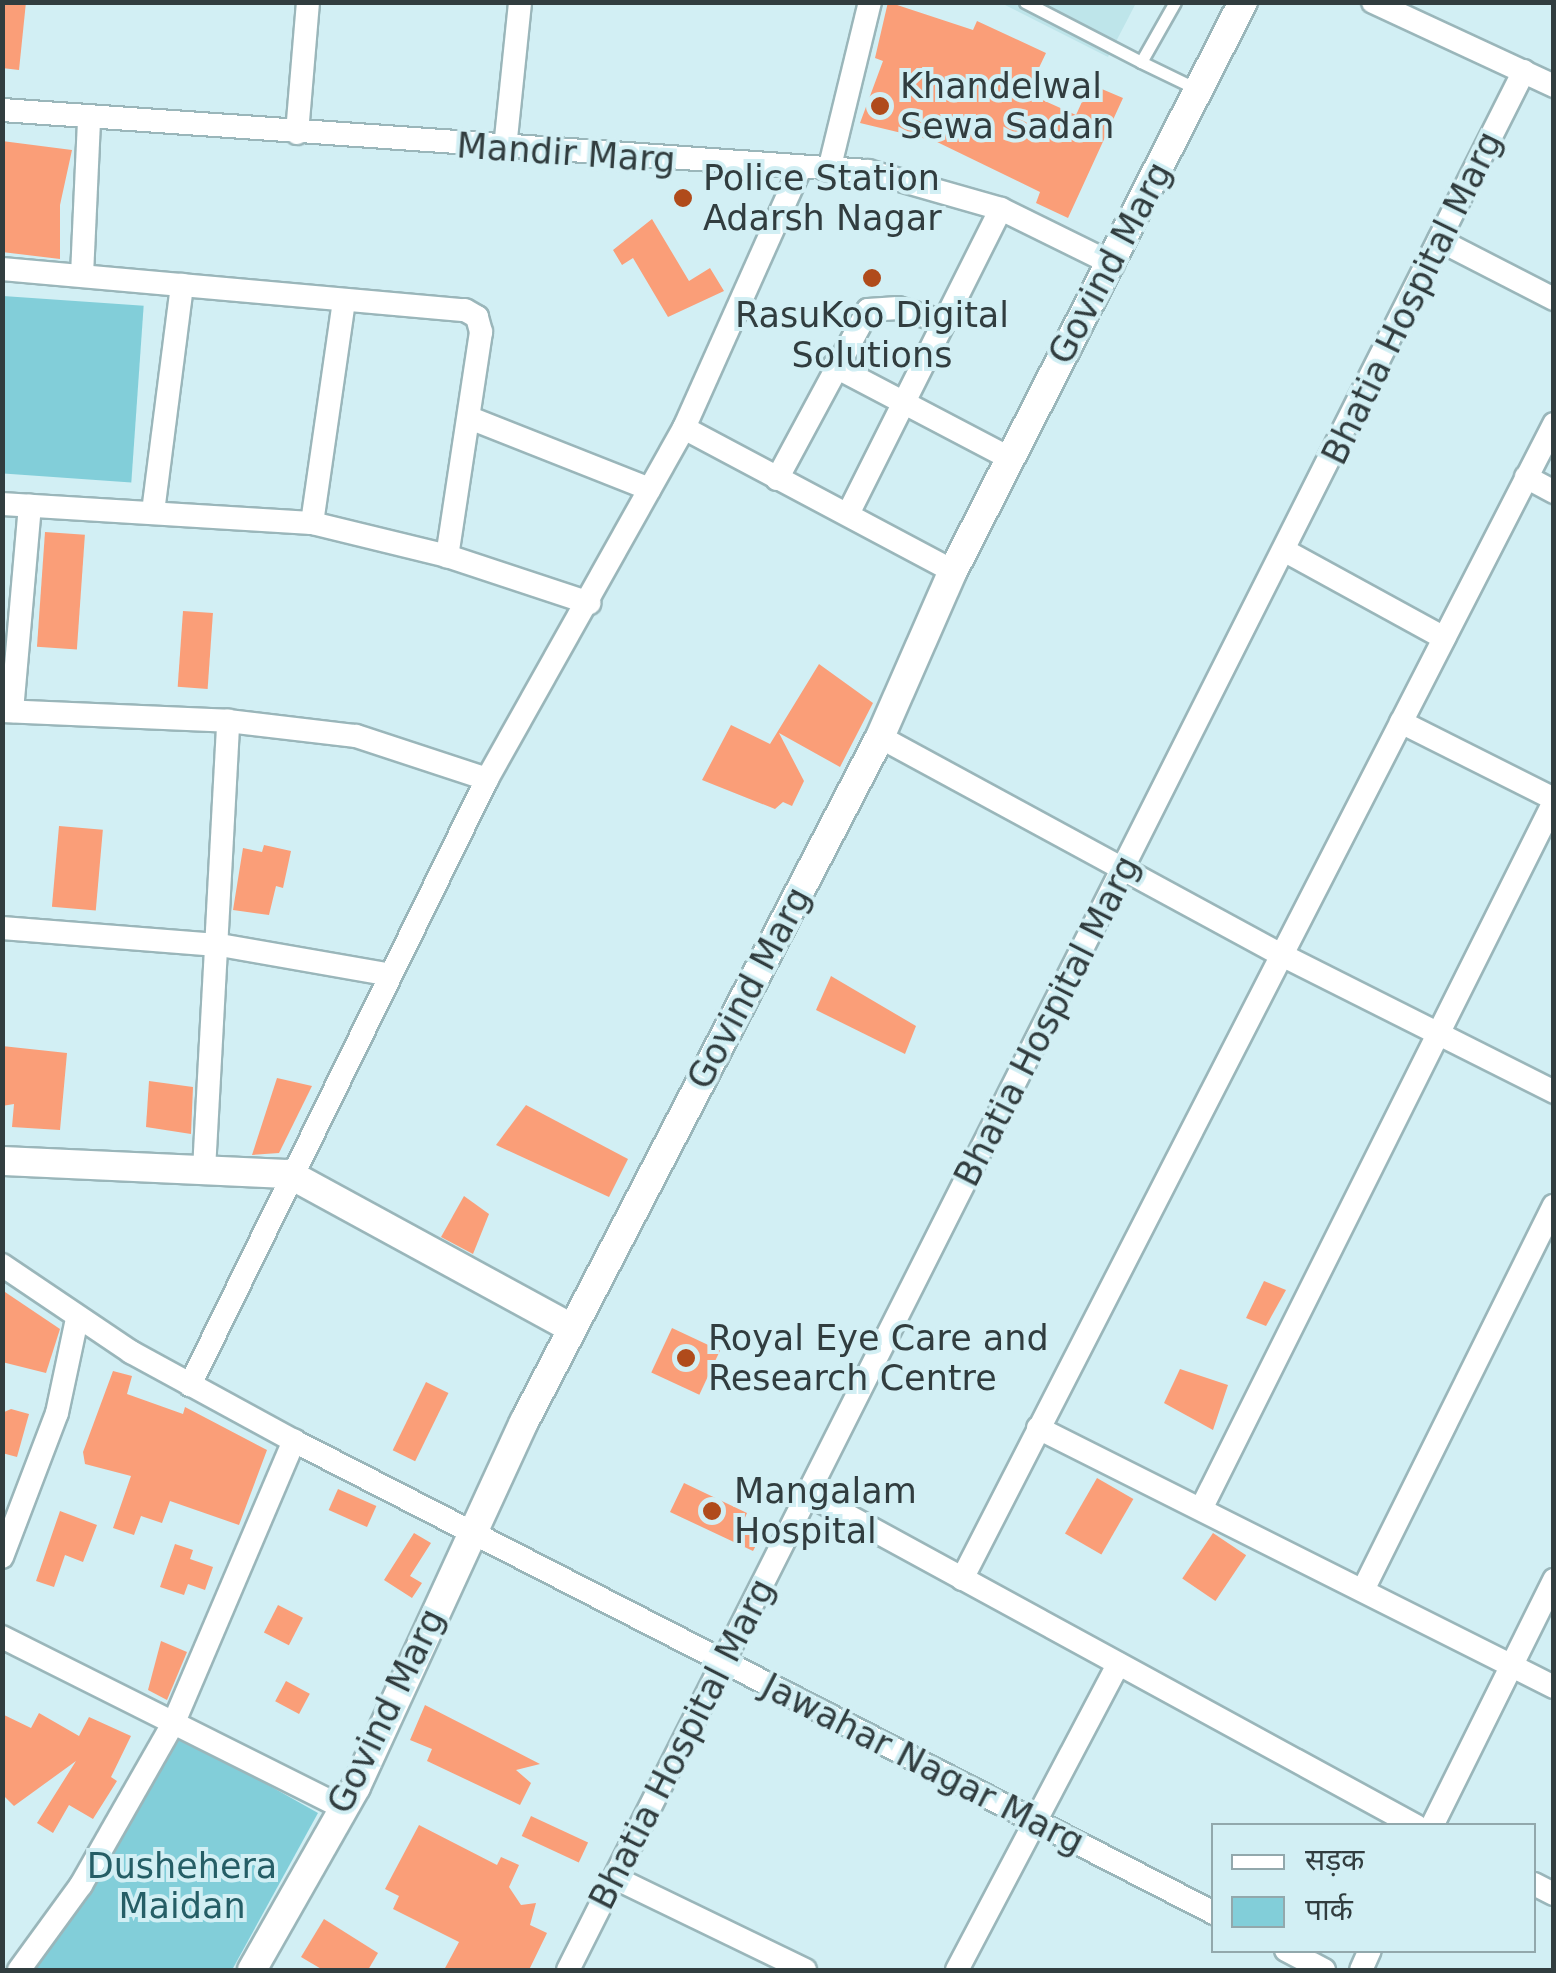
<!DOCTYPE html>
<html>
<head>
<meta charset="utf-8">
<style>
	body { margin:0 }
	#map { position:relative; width:1556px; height:1973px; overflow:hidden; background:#d2eff4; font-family:"DejaVu Sans","Noto Sans Devanagari",sans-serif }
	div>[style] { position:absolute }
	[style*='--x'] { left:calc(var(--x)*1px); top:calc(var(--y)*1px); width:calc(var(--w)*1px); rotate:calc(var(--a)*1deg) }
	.built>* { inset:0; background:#bee5ea }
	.green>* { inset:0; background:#82ced9; transform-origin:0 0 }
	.building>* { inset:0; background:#fa9e78; transform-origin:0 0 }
	.roads { filter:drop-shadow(2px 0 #9ab6ba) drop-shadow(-2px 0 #9ab6ba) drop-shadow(0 2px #9ab6ba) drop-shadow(0 -2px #9ab6ba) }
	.service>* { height:11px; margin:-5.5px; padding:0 5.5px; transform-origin:5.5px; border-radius:5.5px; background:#fff }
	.minor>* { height:22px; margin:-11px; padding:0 11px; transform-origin:11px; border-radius:11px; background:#fff }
	.tertiary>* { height:28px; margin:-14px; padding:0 14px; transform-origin:14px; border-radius:14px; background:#fff }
	.dots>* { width:28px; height:28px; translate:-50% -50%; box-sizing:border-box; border:5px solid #d2eff4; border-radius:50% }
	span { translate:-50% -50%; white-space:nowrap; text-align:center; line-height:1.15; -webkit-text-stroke:8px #d2eff4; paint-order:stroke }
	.poi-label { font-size:35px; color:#313d3f }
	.left { translate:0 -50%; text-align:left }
	.street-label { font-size:35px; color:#313d3f }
	.park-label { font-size:35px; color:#255e66 }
	.frame { position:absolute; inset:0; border:5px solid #313d3f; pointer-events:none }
	.legend { position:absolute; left:1211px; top:1823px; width:325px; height:130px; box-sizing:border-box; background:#d2eff4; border:2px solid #92a8ac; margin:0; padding:12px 18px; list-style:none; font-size:30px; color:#313d3f }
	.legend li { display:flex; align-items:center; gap:20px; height:50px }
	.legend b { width:50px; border:2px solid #92a8ac }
</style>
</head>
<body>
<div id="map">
	<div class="built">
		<div style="clip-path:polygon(1001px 3px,1136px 3px,1108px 57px)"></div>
	</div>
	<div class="green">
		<div style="left:3px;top:296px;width:141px;height:177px;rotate:4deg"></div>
		<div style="clip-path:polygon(181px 1736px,318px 1813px,232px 1970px,19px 1970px)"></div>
	</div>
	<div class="building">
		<div style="clip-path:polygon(2px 2px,26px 2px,19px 70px,2px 68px)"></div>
		<div style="clip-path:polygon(888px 2px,973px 30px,977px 21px,1046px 53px,1027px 93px,1076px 115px,1090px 84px,1123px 98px,1068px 218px,1036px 203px,1040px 192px,935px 141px,860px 123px,883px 61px,875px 58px)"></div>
		<div style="clip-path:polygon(2px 141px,72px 150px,60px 205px,60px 259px,2px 252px)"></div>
		<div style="clip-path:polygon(652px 219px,689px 281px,710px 268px,724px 291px,668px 317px,633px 258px,622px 265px,613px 250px)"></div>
		<div style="left:45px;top:532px;width:40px;height:115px;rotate:4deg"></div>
		<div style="left:183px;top:611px;width:30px;height:76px;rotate:4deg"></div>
		<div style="clip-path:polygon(819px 664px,873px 703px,840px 767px,779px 733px,804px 781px,792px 806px,783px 802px,775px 809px,702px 780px,731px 725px,770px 744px)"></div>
		<div style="left:59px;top:826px;width:44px;height:81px;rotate:5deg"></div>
		<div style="clip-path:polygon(264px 845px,291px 851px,283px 888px,276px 886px,269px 915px,233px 910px,243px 848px,262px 852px)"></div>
		<div style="clip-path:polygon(831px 976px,916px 1026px,905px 1054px,816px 1010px)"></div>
		<div style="clip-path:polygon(2px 1046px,67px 1053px,60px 1130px,12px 1127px,14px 1104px,2px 1106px)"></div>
		<div style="clip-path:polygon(277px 1078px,312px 1086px,279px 1153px,252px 1155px)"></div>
		<div style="clip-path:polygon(149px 1081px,193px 1087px,191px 1134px,146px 1127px)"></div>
		<div style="clip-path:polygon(526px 1105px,628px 1159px,609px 1197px,496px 1145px)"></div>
		<div style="clip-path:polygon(464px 1196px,489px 1214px,473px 1254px,441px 1237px)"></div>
		<div style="clip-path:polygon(1264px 1281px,1286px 1290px,1266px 1326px,1246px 1318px)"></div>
		<div style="clip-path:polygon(2px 1290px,60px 1329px,46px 1373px,2px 1362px)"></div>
		<div style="left:672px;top:1328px;width:53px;height:49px;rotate:25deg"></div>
		<div style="clip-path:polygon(1180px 1369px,1228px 1385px,1213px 1430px,1164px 1403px)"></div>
		<div style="clip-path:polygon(113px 1371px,132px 1376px,127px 1394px,183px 1414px,185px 1407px,267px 1450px,239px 1525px,170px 1501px,162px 1523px,141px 1516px,134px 1535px,113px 1528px,131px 1476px,85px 1464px,83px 1452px)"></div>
		<div style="left:426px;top:1382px;width:25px;height:76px;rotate:26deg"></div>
		<div style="clip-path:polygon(11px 1409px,29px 1414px,17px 1457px,2px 1453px,2px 1413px)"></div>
		<div style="left:1097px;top:1478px;width:42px;height:64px;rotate:30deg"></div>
		<div style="clip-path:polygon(684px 1483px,747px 1513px,741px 1527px,761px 1536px,753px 1551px,670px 1512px)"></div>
		<div style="left:338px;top:1489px;width:42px;height:23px;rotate:24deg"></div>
		<div style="clip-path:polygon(60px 1511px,97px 1525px,83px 1562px,65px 1555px,54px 1587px,36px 1581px)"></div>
		<div style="clip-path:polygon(414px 1533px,431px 1543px,410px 1576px,422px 1583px,412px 1598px,384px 1580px)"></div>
		<div style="left:1213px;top:1533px;width:40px;height:55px;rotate:34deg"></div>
		<div style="clip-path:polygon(175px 1544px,193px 1550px,190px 1559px,213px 1567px,205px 1590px,188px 1584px,184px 1595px,160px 1587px)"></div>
		<div style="left:278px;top:1605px;width:28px;height:31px;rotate:27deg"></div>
		<div style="clip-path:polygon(161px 1641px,187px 1652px,167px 1700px,148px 1690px)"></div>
		<div style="left:286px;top:1681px;width:27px;height:23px;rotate:28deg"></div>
		<div style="clip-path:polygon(425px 1705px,540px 1764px,516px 1770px,531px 1783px,520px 1805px,427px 1761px,432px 1749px,410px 1740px)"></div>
		<div style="clip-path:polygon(39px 1713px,79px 1736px,89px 1717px,131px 1736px,111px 1777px,117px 1781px,93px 1819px,69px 1805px,53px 1833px,37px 1823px,76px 1761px,14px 1806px,2px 1794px,2px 1714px,31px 1728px)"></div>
		<div style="left:531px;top:1816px;width:63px;height:22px;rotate:25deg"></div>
		<div style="clip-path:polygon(419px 1825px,497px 1865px,501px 1857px,519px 1865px,509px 1887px,521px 1905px,536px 1903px,530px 1925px,547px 1933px,529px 1970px,444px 1970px,459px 1942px,393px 1909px,399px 1896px,385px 1889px)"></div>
		<div style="clip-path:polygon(324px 1919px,378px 1953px,368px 1970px,323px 1970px,301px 1957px)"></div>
	</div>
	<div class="roads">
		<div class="service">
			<div style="--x:1025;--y:2;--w:131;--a:27.3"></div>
			<div style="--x:1141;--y:62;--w:69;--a:-60.5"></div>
			<div style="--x:1141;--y:62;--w:64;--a:25.8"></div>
		</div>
		<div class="minor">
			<div style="--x:1373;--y:2;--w:200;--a:24.9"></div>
			<div style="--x:2;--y:110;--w:868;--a:4.03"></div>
			<div style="--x:868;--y:171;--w:138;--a:15.9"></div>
			<div style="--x:1001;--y:209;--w:125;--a:26.2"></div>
			<div style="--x:297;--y:133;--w:131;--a:-85.2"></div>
			<div style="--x:505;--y:148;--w:147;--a:-84.1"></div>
			<div style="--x:829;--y:170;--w:173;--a:-76.3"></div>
			<div style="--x:1439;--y:240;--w:129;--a:27.2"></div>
			<div style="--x:2;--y:269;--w:465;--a:5.1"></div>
			<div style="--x:465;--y:310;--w:14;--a:30"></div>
			<div style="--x:477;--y:317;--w:16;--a:75"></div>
			<div style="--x:481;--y:332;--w:227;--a:98.6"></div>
			<div style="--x:82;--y:275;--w:156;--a:-87.4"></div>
			<div style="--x:834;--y:366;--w:198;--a:27.7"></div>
			<div style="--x:470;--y:418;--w:193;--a:21.6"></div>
			<div style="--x:684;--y:428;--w:305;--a:28"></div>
			<div style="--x:1526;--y:477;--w:32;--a:28"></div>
			<div style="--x:777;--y:479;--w:192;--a:-61.7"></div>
			<div style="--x:868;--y:310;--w:30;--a:-4"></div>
			<div style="--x:898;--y:308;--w:48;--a:16.9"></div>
			<div style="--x:2;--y:504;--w:311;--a:3.5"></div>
			<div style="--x:312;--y:523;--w:139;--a:13.7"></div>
			<div style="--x:447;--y:556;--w:150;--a:18.3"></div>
			<div style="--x:153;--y:512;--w:229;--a:-82.7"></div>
			<div style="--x:848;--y:514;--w:341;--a:-63.4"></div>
			<div style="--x:312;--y:523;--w:225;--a:-81.8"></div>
			<div style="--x:1287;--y:552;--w:179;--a:28.7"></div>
			<div style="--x:2;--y:711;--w:226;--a:2.5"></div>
			<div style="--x:228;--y:721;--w:129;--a:6.7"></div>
			<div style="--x:356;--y:736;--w:138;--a:18.2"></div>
			<div style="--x:12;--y:711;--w:206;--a:-85"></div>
			<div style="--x:1401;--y:722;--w:171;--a:26.7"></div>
			<div style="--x:880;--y:737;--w:457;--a:28.5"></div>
			<div style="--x:1282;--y:955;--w:305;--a:26.7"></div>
			<div style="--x:2;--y:928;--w:219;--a:4.5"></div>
			<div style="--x:220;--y:945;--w:169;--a:9.9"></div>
			<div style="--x:204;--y:1170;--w:450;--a:-86.9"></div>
			<div style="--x:2;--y:1265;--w:156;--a:34"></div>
			<div style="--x:131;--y:1352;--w:186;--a:28.6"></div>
			<div style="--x:294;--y:1441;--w:1034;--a:27.16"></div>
			<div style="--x:190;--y:1385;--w:675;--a:-63.89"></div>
			<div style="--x:487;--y:779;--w:403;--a:-60.7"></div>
			<div style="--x:684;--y:428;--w:282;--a:-65.9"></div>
			<div style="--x:1038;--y:1428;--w:577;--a:26.65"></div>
			<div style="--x:806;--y:1493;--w:695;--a:28.63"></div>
			<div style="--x:1202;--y:1507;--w:788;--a:-63.47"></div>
			<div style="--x:2;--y:1557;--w:154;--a:-69.1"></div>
			<div style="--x:57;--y:1413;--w:96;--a:-78"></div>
			<div style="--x:962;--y:1579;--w:1298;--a:-62.86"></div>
			<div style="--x:1363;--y:1590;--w:429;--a:-63.6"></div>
			<div style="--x:2;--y:1637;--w:379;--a:26.6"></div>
			<div style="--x:1432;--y:1826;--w:275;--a:-63.6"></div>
			<div style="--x:615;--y:1878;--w:211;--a:25.8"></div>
			<div style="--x:1534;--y:1884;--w:22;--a:27"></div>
			<div style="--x:1286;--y:1950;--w:43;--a:27.8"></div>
			<div style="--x:19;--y:1970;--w:105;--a:-53.9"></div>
			<div style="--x:81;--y:1885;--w:188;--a:-60.3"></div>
			<div style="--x:174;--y:1722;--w:306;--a:-66.9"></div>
			<div style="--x:568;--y:1970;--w:2126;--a:-63.28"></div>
			<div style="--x:957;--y:1970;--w:346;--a:-62.2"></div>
			<div style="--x:1361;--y:1970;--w:22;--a:-66"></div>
		</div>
		<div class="tertiary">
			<div style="--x:2;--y:1161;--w:287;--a:2.6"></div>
			<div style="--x:289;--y:1174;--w:322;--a:28.6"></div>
			<div style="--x:252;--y:1970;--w:210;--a:-60.4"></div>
			<div style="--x:356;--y:1787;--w:402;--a:-65.3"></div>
			<div style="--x:524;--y:1422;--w:772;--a:-62.54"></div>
			<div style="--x:880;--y:737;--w:181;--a:-66.3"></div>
			<div style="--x:953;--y:571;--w:639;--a:-62.99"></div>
		</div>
	</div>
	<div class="dots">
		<div style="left:880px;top:106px;background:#b04b1b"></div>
		<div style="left:683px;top:198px;background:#b04b1b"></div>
		<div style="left:872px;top:278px;background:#b04b1b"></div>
		<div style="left:686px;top:1358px;background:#b04b1b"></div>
		<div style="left:712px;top:1511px;background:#b04b1b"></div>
	</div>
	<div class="poi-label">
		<span class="left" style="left:900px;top:106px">Khandelwal<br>Sewa Sadan</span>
		<span class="left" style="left:703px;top:198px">Police Station<br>Adarsh Nagar</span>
		<span style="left:872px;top:335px">RasuKoo Digital<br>Solutions</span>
		<span class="left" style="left:708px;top:1358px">Royal Eye Care and<br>Research Centre</span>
		<span class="left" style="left:734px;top:1511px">Mangalam<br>Hospital</span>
	</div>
	<div class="street-label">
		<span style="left:566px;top:153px;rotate:4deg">Mandir Marg</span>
		<span style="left:1110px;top:263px;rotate:-62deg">Govind Marg</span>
		<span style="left:1412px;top:298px;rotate:-64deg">Bhatia Hospital Marg</span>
		<span style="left:749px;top:988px;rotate:-62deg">Govind Marg</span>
		<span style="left:1047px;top:1021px;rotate:-63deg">Bhatia Hospital Marg</span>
		<span style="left:386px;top:1711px;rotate:-64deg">Govind Marg</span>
		<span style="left:682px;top:1744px;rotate:-63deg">Bhatia Hospital Marg</span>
		<span style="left:923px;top:1764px;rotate:27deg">Jawahar Nagar Marg</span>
	</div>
	<div class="park-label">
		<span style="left:182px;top:1886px">Dushehera<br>Maidan</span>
	</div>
	<div class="frame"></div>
	<ul class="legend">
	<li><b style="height:12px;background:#fff"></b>सड़क</li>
	<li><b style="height:28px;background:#82ced9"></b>पार्क</li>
	</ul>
</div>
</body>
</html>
